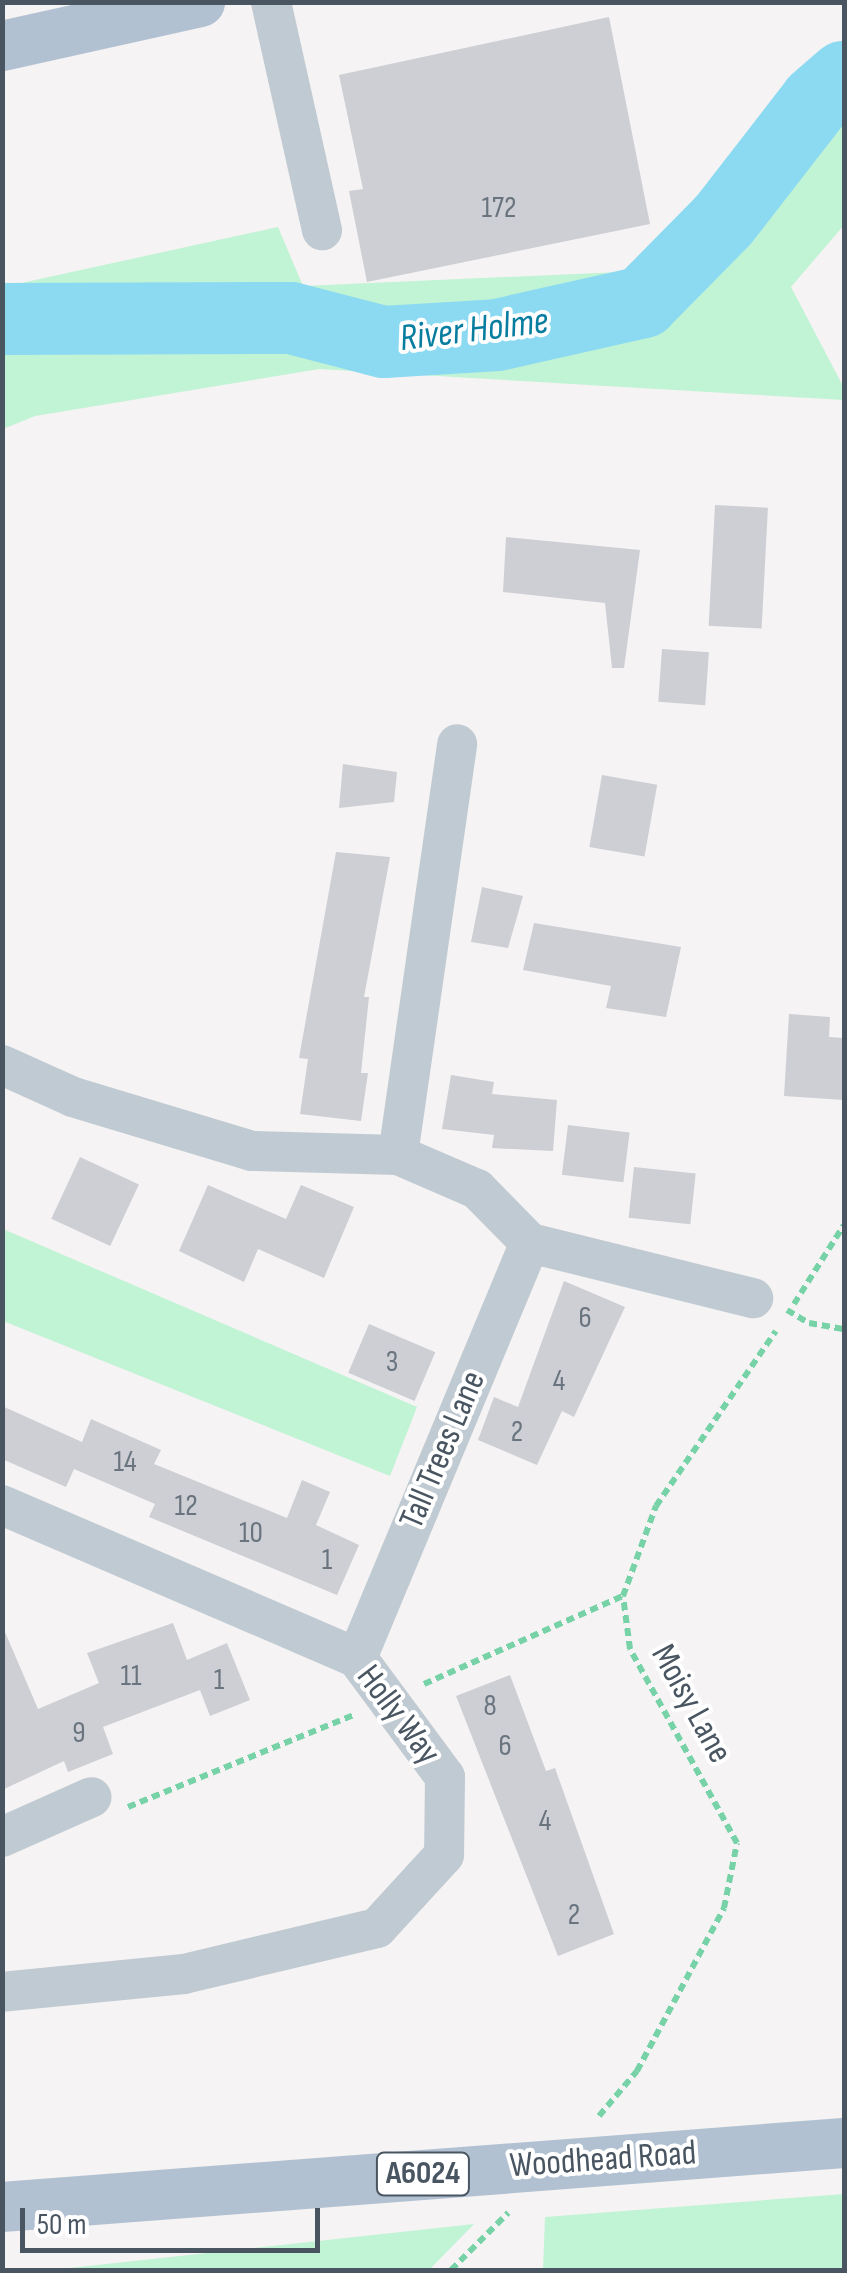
<!DOCTYPE html>
<html>
<head>
<meta charset="utf-8">
<style>
	body { margin:0 }
	#map { position:relative; width:847px; height:2273px; overflow:hidden; background:#f5f3f3; font-family:"Sofia Sans Condensed",sans-serif }
	div>[style] { position:absolute }
	[style*='--x'] { left:calc(var(--x)*1px); top:calc(var(--y)*1px); width:calc(var(--w)*1px); rotate:calc(var(--a)*1deg) }
	.green>* { inset:0; background:#c1f3d5 }
	.river>* { height:72px; margin:-36px; padding:0 36px; transform-origin:36px; border-radius:36px; background:#8cdaf2 }
	.building>* { inset:0; background:#cdcfd5; transform-origin:0 0 }
	.path>* { height:6px; margin-top:-3px; transform-origin:0; background:repeating-linear-gradient(90deg,#77d3a7 0 8px,transparent 0 13px) }
	.minor>* { height:40px; margin:-20px; padding:0 20px; transform-origin:20px; border-radius:20px; background:#c0cad2 }
	.major>* { height:50px; margin:-25px; padding:0 25px; transform-origin:25px; border-radius:25px; background:#b2c1d2 }
	span { translate:-50% -50%; white-space:nowrap; text-align:center; line-height:1.15; -webkit-text-stroke:8px #fff; paint-order:stroke }
	.number-label { font-size:30px; color:#6a747f }
	.number-label span { -webkit-text-stroke-width:0 }
	.shield-label span { padding:2px 8px; background:#fff; border:2px solid; border-radius:8px; -webkit-text-stroke-width:0 }
	.shield-label { font-size:32px; color:#495662; font-weight:700 }
	.street-label { font-size:35px; color:#495662 }
	.water-label { font-size:38px; color:#077da0; font-style:italic }
	.frame { position:absolute; inset:0; border:5px solid #495662; pointer-events:none }
	.scale { position:absolute; left:20px; top:2208px; width:300px; height:45px; box-sizing:border-box; border:5px solid #495662; border-top:0; padding-left:12px; font-size:30px; line-height:35px; white-space:nowrap; color:#495662; -webkit-text-stroke:8px #fff; paint-order:stroke }
</style>
</head>
<body>
<div id="map">
	<div class="green">
		<div style="clip-path:polygon(844px 93px,844px 225px,791px 287px,844px 388px,844px 400px,319px 369px,35px 416px,3px 429px,3px 287px,278px 227px,303px 286px,643px 271px)"></div>
		<div style="clip-path:polygon(3px 1229px,417px 1407px,390px 1476px,3px 1321px)"></div>
		<div style="clip-path:polygon(844px 2194px,844px 2270px,543px 2270px,545px 2217px)"></div>
		<div style="clip-path:polygon(474px 2224px,429px 2270px,51px 2270px)"></div>
	</div>
	<div class="river">
		<div style="--x:2;--y:319;--w:289;--a:-0.2"></div>
		<div style="--x:291;--y:318;--w:96;--a:14.5"></div>
		<div style="--x:384;--y:342;--w:113;--a:-3.5"></div>
		<div style="--x:497;--y:335;--w:150;--a:-12.7"></div>
		<div style="--x:643;--y:302;--w:114;--a:-45.4"></div>
		<div style="--x:723;--y:221;--w:152;--a:-52.2"></div>
		<div style="--x:816;--y:101;--w:37;--a:-41"></div>
	</div>
	<div class="building">
		<div style="clip-path:polygon(609px 17px,650px 224px,367px 282px,349px 191px,363px 189px,339px 75px)"></div>
		<div style="left:715px;top:505px;width:53px;height:121px;rotate:3deg"></div>
		<div style="clip-path:polygon(506px 537px,640px 550px,624px 668px,612px 668px,605px 603px,503px 592px)"></div>
		<div style="left:662px;top:649px;width:47px;height:53px;rotate:4deg"></div>
		<div style="clip-path:polygon(343px 764px,397px 772px,394px 802px,339px 808px)"></div>
		<div style="left:602px;top:775px;width:56px;height:73px;rotate:10deg"></div>
		<div style="clip-path:polygon(336px 852px,390px 857px,364px 997px,369px 997px,361px 1073px,368px 1073px,361px 1121px,300px 1114px,308px 1059px,299px 1058px)"></div>
		<div style="clip-path:polygon(482px 887px,523px 896px,508px 948px,471px 942px)"></div>
		<div style="clip-path:polygon(534px 923px,681px 947px,666px 1017px,606px 1008px,611px 986px,523px 970px)"></div>
		<div style="clip-path:polygon(789px 1014px,830px 1017px,829px 1037px,844px 1038px,844px 1100px,784px 1096px)"></div>
		<div style="clip-path:polygon(451px 1075px,494px 1082px,492px 1094px,557px 1100px,553px 1151px,492px 1148px,494px 1135px,442px 1129px)"></div>
		<div style="left:568px;top:1125px;width:62px;height:50px;rotate:7deg"></div>
		<div style="left:80px;top:1157px;width:65px;height:68px;rotate:25deg"></div>
		<div style="left:634px;top:1167px;width:62px;height:51px;rotate:6deg"></div>
		<div style="clip-path:polygon(208px 1185px,286px 1219px,301px 1185px,354px 1207px,324px 1278px,258px 1249px,244px 1282px,179px 1251px)"></div>
		<div style="clip-path:polygon(564px 1281px,625px 1307px,574px 1417px,562px 1411px,537px 1465px,478px 1440px,494px 1397px,518px 1407px)"></div>
		<div style="left:369px;top:1324px;width:72px;height:53px;rotate:23deg"></div>
		<div style="clip-path:polygon(2px 1406px,82px 1442px,91px 1419px,161px 1450px,154px 1464px,287px 1518px,302px 1480px,330px 1492px,316px 1525px,359px 1545px,337px 1595px,149px 1517px,155px 1504px,74px 1469px,66px 1487px,2px 1459px)"></div>
		<div style="clip-path:polygon(173px 1623px,187px 1660px,227px 1643px,250px 1700px,210px 1716px,200px 1690px,103px 1727px,113px 1754px,68px 1772px,64px 1761px,2px 1790px,2px 1625px,38px 1709px,99px 1683px,87px 1653px)"></div>
		<div style="clip-path:polygon(510px 1675px,546px 1771px,555px 1768px,614px 1934px,558px 1956px,456px 1696px)"></div>
	</div>
	<div class="path">
		<div style="--x:794;--y:1304;--w:93;--a:-57.7"></div>
		<div style="--x:787;--y:1310;--w:26;--a:31"></div>
		<div style="--x:809;--y:1323;--w:36;--a:10"></div>
		<div style="--x:424;--y:1684;--w:218;--a:-23.9"></div>
		<div style="--x:128;--y:1807;--w:243;--a:-22.2"></div>
		<div style="--x:599;--y:2116;--w:59;--a:-49.8"></div>
		<div style="--x:637;--y:2071;--w:185;--a:-61.9"></div>
		<div style="--x:724;--y:1908;--w:66;--a:-78.7"></div>
		<div style="--x:737;--y:1843;--w:222;--a:-118.9"></div>
		<div style="--x:630;--y:1649;--w:53;--a:-97.5"></div>
		<div style="--x:623;--y:1596;--w:96;--a:-69.9"></div>
		<div style="--x:656;--y:1506;--w:212;--a:-55.6"></div>
		<div style="--x:451;--y:2270;--w:81;--a:-45"></div>
	</div>
	<div class="minor">
		<div style="--x:271;--y:2;--w:234;--a:77.4"></div>
		<div style="--x:2;--y:1065;--w:78;--a:24.3"></div>
		<div style="--x:73;--y:1097;--w:187;--a:16.8"></div>
		<div style="--x:252;--y:1151;--w:146;--a:1.6"></div>
		<div style="--x:398;--y:1155;--w:86;--a:23.3"></div>
		<div style="--x:477;--y:1189;--w:76;--a:45.5"></div>
		<div style="--x:530;--y:1243;--w:230;--a:13.9"></div>
		<div style="--x:398;--y:1155;--w:415;--a:-81.8"></div>
		<div style="--x:2;--y:1505;--w:387;--a:23.3"></div>
		<div style="--x:357;--y:1658;--w:148;--a:53.5"></div>
		<div style="--x:445;--y:1777;--w:78;--a:90.7"></div>
		<div style="--x:444;--y:1855;--w:99;--a:132.5"></div>
		<div style="--x:377;--y:1928;--w:198;--a:166.6"></div>
		<div style="--x:184;--y:1974;--w:183;--a:174.4"></div>
		<div style="--x:357;--y:1658;--w:450;--a:-67.4"></div>
		<div style="--x:2;--y:1837;--w:98;--a:-24"></div>
	</div>
	<div class="major">
		<div style="--x:2;--y:46;--w:203;--a:-12.5"></div>
		<div style="--x:2;--y:2207;--w:844;--a:-4.35"></div>
	</div>
	<div class="number-label">
		<span style="left:499px;top:208px">172</span>
		<span style="left:585px;top:1318px">6</span>
		<span style="left:392px;top:1362px">3</span>
		<span style="left:559px;top:1381px">4</span>
		<span style="left:517px;top:1432px">2</span>
		<span style="left:125px;top:1462px">14</span>
		<span style="left:186px;top:1506px">12</span>
		<span style="left:251px;top:1533px">10</span>
		<span style="left:327px;top:1560px">1</span>
		<span style="left:131px;top:1676px">11</span>
		<span style="left:219px;top:1680px">1</span>
		<span style="left:490px;top:1706px">8</span>
		<span style="left:79px;top:1733px">9</span>
		<span style="left:505px;top:1746px">6</span>
		<span style="left:545px;top:1821px">4</span>
		<span style="left:574px;top:1915px">2</span>
	</div>
	<div class="shield-label">
		<span style="left:423px;top:2174px">A6024</span>
	</div>
	<div class="street-label">
		<span style="left:443px;top:1450px;rotate:-67deg">Tall Trees Lane</span>
		<span style="left:691px;top:1704px;rotate:61deg">Moisy Lane</span>
		<span style="left:398px;top:1715px;rotate:53deg">Holly Way</span>
		<span style="left:603px;top:2160px;rotate:-4deg">Woodhead Road</span>
	</div>
	<div class="water-label">
		<span style="left:474px;top:330px;rotate:-7deg">River Holme</span>
	</div>
	<div class="frame"></div>
	<div class="scale">50 m</div>
</div>
</body>
</html>
